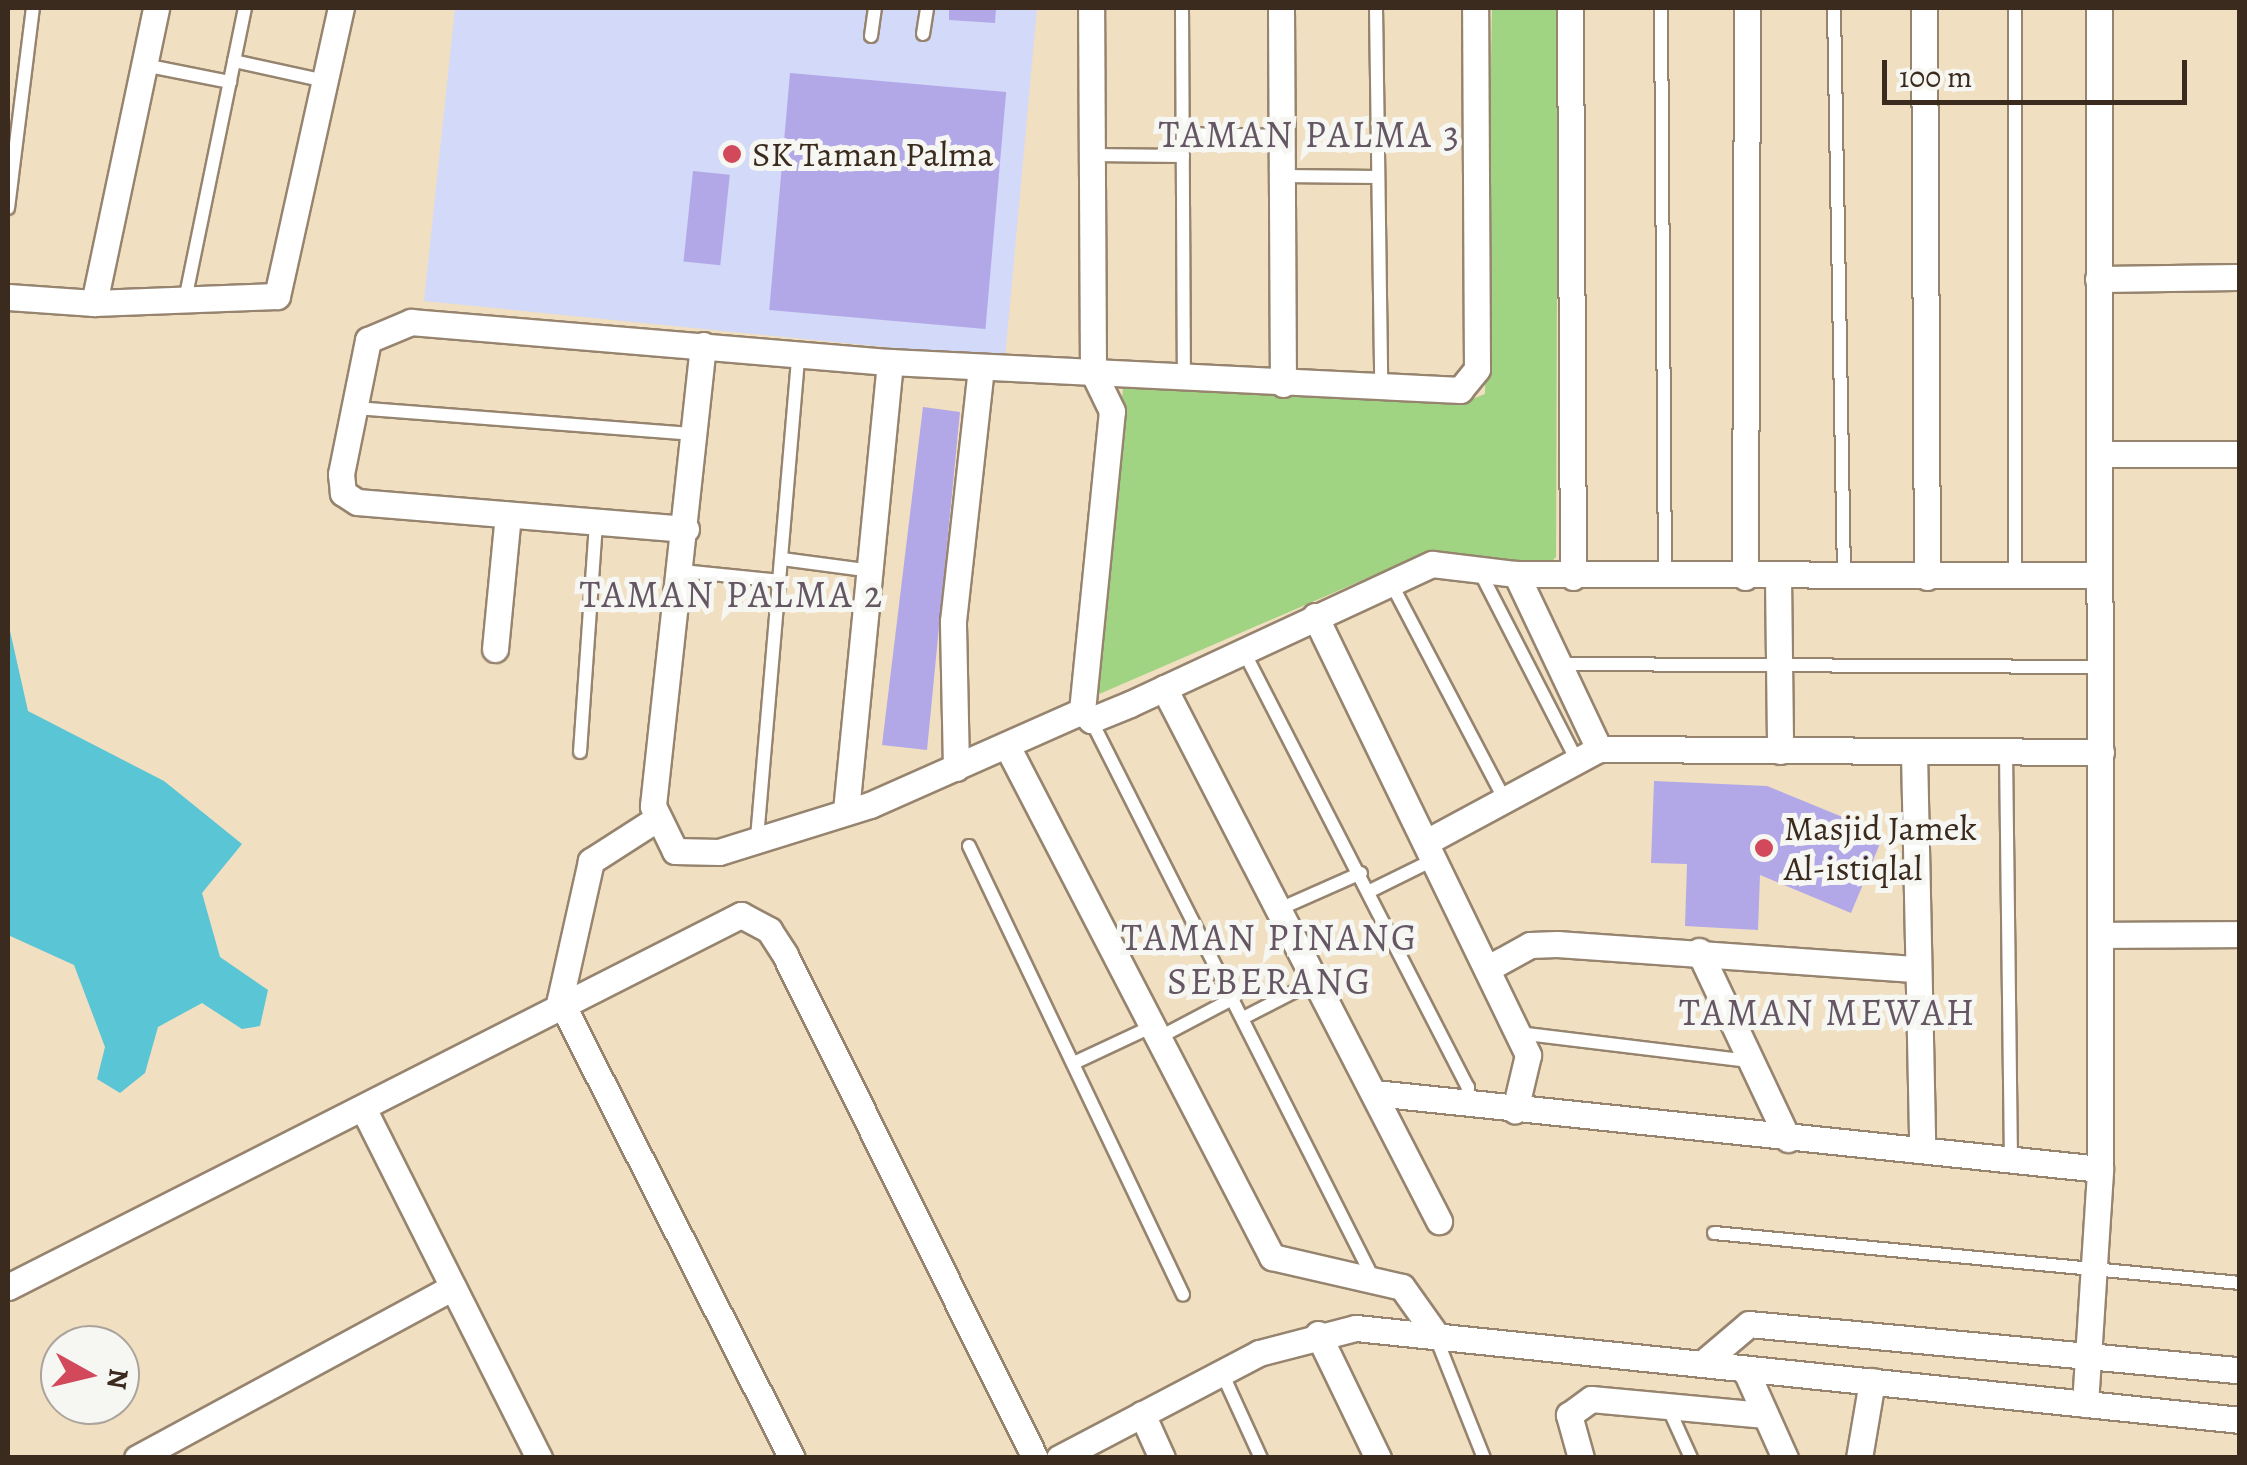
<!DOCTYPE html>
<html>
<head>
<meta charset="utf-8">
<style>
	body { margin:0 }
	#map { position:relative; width:2247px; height:1465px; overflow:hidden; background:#f0dfc0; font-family:Alegreya,serif }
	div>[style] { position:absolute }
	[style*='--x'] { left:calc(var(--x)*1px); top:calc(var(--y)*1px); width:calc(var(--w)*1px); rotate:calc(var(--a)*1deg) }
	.built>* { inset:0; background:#d3d9f9 }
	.green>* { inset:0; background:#a0d382 }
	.water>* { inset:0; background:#5ac5d5 }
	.building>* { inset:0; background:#b2a8e7; transform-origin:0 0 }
	.roads { filter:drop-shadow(2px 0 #96846f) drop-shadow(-2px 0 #96846f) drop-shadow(0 2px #96846f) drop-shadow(0 -2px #96846f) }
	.lane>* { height:12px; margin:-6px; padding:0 6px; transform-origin:6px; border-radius:6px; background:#fff }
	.street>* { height:25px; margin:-12.5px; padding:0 12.5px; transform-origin:12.5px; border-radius:12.5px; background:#fff }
	.dots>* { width:28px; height:28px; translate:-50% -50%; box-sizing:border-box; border:5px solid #f6f6f2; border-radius:50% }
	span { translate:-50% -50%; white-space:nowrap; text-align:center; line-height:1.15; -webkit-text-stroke:10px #f6f6f2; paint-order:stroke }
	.poi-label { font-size:35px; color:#3b2a1e }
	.left { translate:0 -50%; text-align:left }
	.neighbourhood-label { font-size:38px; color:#655664; letter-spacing:2.5px }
	.frame { position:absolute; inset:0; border:10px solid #3b2a1e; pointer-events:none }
	.north { position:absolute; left:40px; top:1325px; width:100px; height:100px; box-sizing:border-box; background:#f6f6f2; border:2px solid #aba49d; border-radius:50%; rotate:98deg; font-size:28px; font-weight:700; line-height:40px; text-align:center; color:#3b2a1e }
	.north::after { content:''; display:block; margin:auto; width:35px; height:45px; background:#d1495b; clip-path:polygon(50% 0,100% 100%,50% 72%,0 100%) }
	.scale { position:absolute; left:1882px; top:60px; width:305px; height:45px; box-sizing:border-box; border:5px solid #3b2a1e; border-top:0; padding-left:12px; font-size:30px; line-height:35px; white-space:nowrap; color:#3b2a1e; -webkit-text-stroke:8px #f6f6f2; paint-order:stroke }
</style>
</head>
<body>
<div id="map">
	<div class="built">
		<div style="clip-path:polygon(455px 8px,1037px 8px,1005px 359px,424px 301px)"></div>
	</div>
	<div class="green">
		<div style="clip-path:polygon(1492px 8px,1558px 8px,1556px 557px,1547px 566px,1453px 553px,1409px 560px,1097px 695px,1123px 388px,1467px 401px,1485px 394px)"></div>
	</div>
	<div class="water">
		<div style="clip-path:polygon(8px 622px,28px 711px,164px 781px,242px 844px,202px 893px,220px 957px,268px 990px,260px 1026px,242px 1029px,202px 1003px,158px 1027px,145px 1073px,120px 1093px,97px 1079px,105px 1047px,74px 965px,8px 935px)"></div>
	</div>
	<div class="building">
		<div style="clip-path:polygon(949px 8px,996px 8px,995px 23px,949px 20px)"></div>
		<div style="left:790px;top:73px;width:217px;height:238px;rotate:5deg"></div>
		<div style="left:693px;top:171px;width:37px;height:91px;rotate:6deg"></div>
		<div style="clip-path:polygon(923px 407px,960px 412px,927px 750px,882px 745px)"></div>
		<div style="clip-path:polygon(1654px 781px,1767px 786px,1884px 834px,1851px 913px,1760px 875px,1758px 930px,1685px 926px,1687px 864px,1651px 863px)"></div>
	</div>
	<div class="roads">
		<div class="lane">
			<div style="--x:1182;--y:8;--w:369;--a:89.7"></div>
			<div style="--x:1376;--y:8;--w:381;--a:89.2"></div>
			<div style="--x:1661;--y:8;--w:569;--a:89.6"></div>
			<div style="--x:1834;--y:8;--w:567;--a:88.99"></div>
			<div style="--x:2015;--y:8;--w:567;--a:90"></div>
			<div style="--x:923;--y:34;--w:26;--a:-81"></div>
			<div style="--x:871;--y:36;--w:28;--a:-82"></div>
			<div style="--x:234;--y:61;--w:94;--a:12.3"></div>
			<div style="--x:144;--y:65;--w:88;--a:11.2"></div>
			<div style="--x:1183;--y:134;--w:100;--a:1.1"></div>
			<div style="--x:1092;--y:155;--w:91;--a:0.6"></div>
			<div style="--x:1283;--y:176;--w:95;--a:0.6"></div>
			<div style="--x:8;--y:208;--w:202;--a:-82.9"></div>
			<div style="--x:185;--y:300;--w:298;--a:-78.4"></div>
			<div style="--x:355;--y:408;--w:341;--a:4.4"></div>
			<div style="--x:782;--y:559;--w:91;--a:7.6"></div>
			<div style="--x:1478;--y:568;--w:217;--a:62.8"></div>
			<div style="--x:682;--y:571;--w:99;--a:5.8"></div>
			<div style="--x:1391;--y:583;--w:247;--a:62.3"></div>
			<div style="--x:1243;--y:650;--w:492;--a:62.8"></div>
			<div style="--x:1468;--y:1087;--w:16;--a:94"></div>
			<div style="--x:1562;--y:664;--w:539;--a:0.32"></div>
			<div style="--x:1091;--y:720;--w:627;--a:63.19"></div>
			<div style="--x:580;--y:752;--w:232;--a:-86"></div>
			<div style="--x:2006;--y:752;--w:406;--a:89.3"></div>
			<div style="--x:757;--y:838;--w:487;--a:-85.1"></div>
			<div style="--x:969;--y:846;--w:497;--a:64.5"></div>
			<div style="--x:1370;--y:891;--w:72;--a:-26.2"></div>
			<div style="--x:1284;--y:907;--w:84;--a:-23.8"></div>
			<div style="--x:1245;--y:1017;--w:81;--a:-27.2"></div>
			<div style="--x:1518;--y:1033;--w:235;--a:6.9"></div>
			<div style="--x:1160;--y:1037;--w:84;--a:-27.8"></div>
			<div style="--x:1076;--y:1062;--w:87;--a:-25.1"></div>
			<div style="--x:1714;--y:1233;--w:528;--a:5.43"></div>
			<div style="--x:1435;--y:1335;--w:132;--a:68.3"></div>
			<div style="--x:1222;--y:1373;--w:94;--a:65.4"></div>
			<div style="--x:1667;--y:1405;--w:58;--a:65.6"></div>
		</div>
		<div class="street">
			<div style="--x:1281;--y:8;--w:376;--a:89.7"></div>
			<div style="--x:1570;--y:8;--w:569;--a:89.7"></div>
			<div style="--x:1924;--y:8;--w:569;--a:89.7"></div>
			<div style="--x:2098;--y:279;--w:142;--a:-0.8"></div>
			<div style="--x:8;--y:297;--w:86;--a:4"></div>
			<div style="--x:94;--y:303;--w:183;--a:-2.2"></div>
			<div style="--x:277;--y:296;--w:295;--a:-77.5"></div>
			<div style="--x:94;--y:303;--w:301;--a:-78.1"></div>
			<div style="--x:703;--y:345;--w:464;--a:96.2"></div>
			<div style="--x:653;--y:806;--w:50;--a:63.9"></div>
			<div style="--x:675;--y:851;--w:44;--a:1.3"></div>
			<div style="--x:719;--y:852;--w:158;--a:-17.3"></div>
			<div style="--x:870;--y:805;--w:232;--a:-23.9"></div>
			<div style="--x:1082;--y:711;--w:13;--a:45"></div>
			<div style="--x:1091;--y:720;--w:42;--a:-22.3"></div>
			<div style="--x:1130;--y:704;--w:333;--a:-24.9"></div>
			<div style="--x:1432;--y:564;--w:85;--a:6.8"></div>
			<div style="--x:1516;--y:574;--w:194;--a:64.6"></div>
			<div style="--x:890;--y:362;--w:571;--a:2.81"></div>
			<div style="--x:1460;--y:390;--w:27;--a:-51"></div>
			<div style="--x:1477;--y:369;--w:361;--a:-90.3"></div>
			<div style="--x:2099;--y:454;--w:141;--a:0"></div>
			<div style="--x:686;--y:529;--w:330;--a:-175.3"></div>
			<div style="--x:357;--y:502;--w:17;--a:-147"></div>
			<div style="--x:343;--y:493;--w:19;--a:-96"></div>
			<div style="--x:341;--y:474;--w:137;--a:-78.6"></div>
			<div style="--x:368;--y:340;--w:47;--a:-22.7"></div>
			<div style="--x:411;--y:322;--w:481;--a:4.8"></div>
			<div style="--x:890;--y:362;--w:451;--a:95.6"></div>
			<div style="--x:1516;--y:574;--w:580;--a:0.1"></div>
			<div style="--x:1745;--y:577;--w:569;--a:-89.8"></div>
			<div style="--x:1778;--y:577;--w:174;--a:89.3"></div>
			<div style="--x:1315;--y:616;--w:488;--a:64.1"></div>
			<div style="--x:1528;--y:1055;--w:57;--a:103.3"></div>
			<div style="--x:495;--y:649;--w:135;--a:-84.5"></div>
			<div style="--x:1164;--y:688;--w:600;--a:62.71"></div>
			<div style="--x:1082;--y:711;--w:301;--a:-84.3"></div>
			<div style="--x:1112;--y:411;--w:43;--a:-116"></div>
			<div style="--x:1093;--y:372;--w:364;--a:-90.3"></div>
			<div style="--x:1007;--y:746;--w:576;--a:62.59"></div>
			<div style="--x:1272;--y:1257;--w:133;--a:13"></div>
			<div style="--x:1402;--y:1287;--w:55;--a:54.6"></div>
			<div style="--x:1914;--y:752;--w:398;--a:88.8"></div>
			<div style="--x:956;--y:768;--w:147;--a:-91.2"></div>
			<div style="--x:953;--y:621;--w:255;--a:-83.7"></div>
			<div style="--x:658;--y:818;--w:80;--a:147.3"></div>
			<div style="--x:591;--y:861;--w:142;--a:102.6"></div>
			<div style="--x:560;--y:1000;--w:513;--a:63.14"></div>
			<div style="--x:1428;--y:841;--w:194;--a:-28.3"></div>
			<div style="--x:1599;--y:749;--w:502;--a:0.34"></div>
			<div style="--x:2101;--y:935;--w:139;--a:-0.4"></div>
			<div style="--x:1699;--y:951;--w:208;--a:64.7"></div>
			<div style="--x:1492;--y:966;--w:43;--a:-28.9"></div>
			<div style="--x:1530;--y:945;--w:27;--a:-2"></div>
			<div style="--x:1557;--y:944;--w:361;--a:4"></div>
			<div style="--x:1375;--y:1093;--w:729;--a:5.98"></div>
			<div style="--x:364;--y:1110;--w:390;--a:63.3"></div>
			<div style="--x:8;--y:1287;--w:822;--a:-26.91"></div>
			<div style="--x:741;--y:915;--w:32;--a:28"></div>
			<div style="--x:769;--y:930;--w:30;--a:57"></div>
			<div style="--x:785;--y:955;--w:562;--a:63.57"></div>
			<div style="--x:1318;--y:1334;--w:138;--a:64.2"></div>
			<div style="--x:1704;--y:1362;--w:59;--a:-40.2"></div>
			<div style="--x:1749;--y:1324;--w:493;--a:5.4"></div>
			<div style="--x:1745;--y:1369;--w:98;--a:65.8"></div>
			<div style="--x:2085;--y:1404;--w:235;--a:-86.3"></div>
			<div style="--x:2100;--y:1169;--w:1161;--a:-90.05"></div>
			<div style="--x:1142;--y:1414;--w:48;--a:65.6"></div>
			<div style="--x:137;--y:1458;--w:359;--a:-28.4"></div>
			<div style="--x:1059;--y:1458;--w:226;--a:-27.7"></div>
			<div style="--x:1259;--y:1353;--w:100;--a:-14.5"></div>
			<div style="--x:1356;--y:1328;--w:889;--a:5.94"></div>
			<div style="--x:1581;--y:1458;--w:45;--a:-105.6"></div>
			<div style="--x:1569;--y:1415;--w:27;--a:-36"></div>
			<div style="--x:1591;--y:1399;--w:175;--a:5.3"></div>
			<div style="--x:1859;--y:1458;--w:78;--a:-80.4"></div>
		</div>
	</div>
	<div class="dots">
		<div style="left:732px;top:154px;background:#d1495b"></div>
		<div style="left:1764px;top:848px;background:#d1495b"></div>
	</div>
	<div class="poi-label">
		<span class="left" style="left:752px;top:154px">SK Taman Palma</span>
		<span class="left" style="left:1784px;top:848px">Masjid Jamek<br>Al-istiqlal</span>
	</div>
	<div class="neighbourhood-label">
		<span style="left:1310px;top:135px">TAMAN PALMA 3</span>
		<span style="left:732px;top:595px">TAMAN PALMA 2</span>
		<span style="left:1270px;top:960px">TAMAN PINANG<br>SEBERANG</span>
		<span style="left:1828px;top:1013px">TAMAN MEWAH</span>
	</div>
	<div class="frame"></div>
	<div class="north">N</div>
	<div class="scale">100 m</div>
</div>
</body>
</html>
